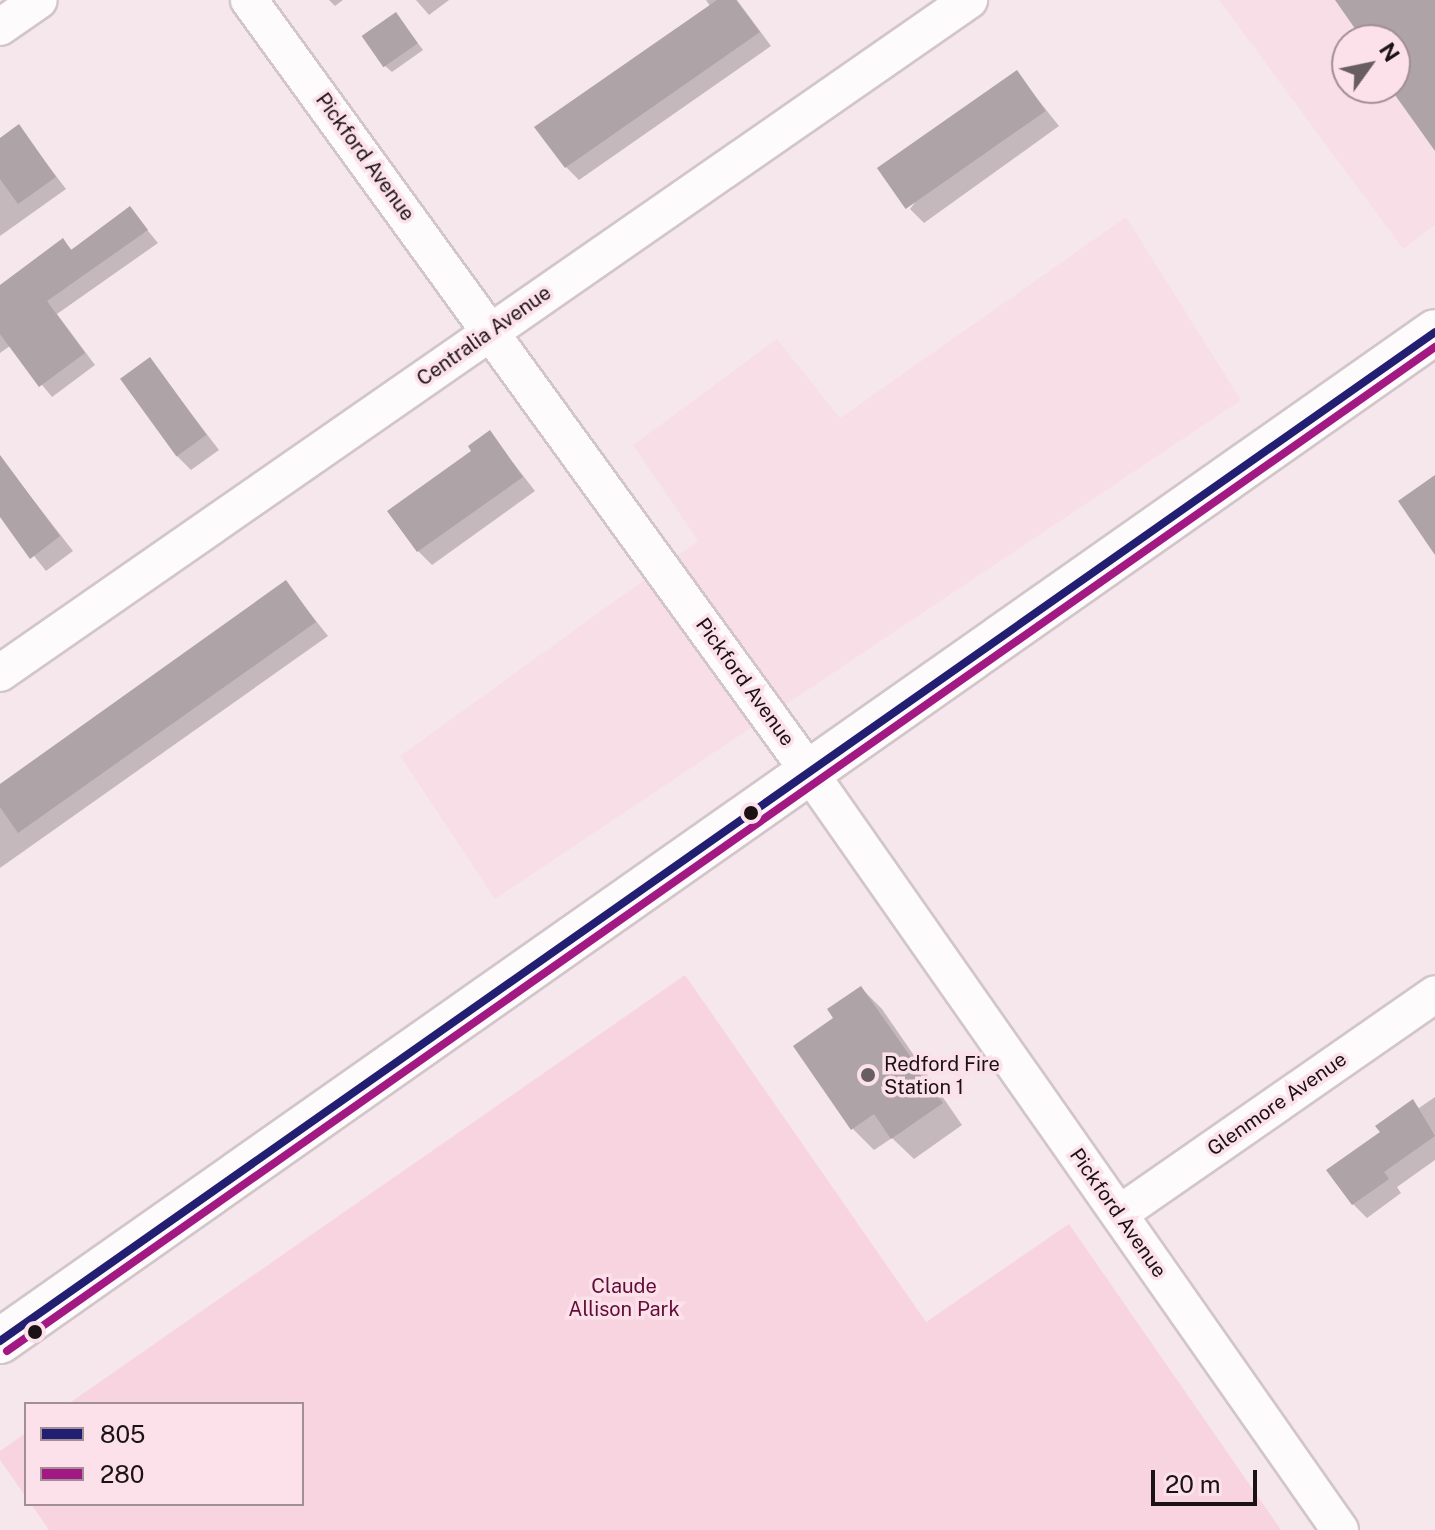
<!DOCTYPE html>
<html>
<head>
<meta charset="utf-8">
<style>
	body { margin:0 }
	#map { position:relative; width:1435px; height:1530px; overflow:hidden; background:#f6e7ec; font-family:"Public Sans",sans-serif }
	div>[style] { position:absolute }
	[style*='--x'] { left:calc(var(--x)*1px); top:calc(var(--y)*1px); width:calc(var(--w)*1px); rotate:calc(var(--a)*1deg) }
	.built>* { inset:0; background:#f8dee7 }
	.green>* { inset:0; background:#f7d4e0 }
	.shadow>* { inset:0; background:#0003 }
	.building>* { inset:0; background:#aea3a7; transform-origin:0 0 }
	.roads { filter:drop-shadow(2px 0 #d2c6ca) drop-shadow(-2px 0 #d2c6ca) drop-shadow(0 2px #d2c6ca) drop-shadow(0 -2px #d2c6ca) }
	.minor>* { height:36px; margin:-18px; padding:0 18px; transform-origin:18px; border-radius:18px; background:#fefbfc }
	.major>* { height:44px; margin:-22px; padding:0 22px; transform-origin:22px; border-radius:22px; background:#fefbfc }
	.bus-1>* { height:8px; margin:-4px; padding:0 4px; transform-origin:4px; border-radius:4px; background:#221e72 }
	.bus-2>* { height:8px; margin:-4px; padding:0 4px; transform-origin:4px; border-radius:4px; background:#a31984 }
	.dots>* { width:22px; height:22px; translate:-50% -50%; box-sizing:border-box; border:4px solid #fce1ea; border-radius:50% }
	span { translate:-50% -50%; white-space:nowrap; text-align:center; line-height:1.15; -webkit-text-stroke:7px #fce1ea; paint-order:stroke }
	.street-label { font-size:20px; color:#1b1215 }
	.poi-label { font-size:20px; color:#1b1215 }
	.left { translate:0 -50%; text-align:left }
	.park-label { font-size:20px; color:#600d37 }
	.legend { position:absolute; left:24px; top:1402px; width:280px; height:104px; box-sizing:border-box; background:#fce1ea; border:2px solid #a28e95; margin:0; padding:10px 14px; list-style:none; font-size:24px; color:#1b1215 }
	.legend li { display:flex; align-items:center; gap:16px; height:40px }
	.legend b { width:40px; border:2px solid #a28e95 }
	.north { position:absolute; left:1331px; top:24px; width:80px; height:80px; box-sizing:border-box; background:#fce1ea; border:2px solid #a28e95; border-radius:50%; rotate:57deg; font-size:22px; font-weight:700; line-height:32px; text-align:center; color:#1b1215 }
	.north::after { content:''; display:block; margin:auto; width:28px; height:36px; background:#685d60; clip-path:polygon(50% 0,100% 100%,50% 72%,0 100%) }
	.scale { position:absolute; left:1151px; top:1470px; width:106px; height:36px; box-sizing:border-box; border:4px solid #1b1215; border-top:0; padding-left:10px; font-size:24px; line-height:28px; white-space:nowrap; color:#1b1215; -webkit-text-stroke:6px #fce1ea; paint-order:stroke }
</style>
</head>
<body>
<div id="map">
	<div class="built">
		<div style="clip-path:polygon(evenodd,1219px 0,1435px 0,1435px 225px,1403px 249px,1219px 0,1347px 40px,1395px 40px,1395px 88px,1347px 88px,1347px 40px)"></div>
		<div style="clip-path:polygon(1126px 217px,1241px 400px,495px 899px,400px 756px,698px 541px,633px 445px,777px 339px,840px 418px)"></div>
	</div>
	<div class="green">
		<div style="clip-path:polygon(685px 975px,926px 1322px,1069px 1224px,1281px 1530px,49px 1530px,31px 1504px,302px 1504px,302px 1404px,68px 1404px)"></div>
		<div style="clip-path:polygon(26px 1433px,26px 1497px,0 1460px,0 1451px)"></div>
	</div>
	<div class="shadow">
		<div style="clip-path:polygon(329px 0,343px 0,335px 6px)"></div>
		<div style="clip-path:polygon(416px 0,449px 0,429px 15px)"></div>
		<div style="clip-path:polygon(706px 0,737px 0,771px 46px,579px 180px,566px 167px,710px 6px)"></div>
		<div style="clip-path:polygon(396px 14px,423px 50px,392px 72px,385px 66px)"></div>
		<div style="clip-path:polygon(1016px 72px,1059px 126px,924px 223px,910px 209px)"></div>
		<div style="clip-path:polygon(19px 127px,66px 189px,0 236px,0 140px)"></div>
		<div style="clip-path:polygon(130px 209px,158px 243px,57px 314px,95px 365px,52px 397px,10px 346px,0 353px,0 286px,63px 241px,73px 251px)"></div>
		<div style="clip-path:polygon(150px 360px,219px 450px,191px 470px,177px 456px)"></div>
		<div style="clip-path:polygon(490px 433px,535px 491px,432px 565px,418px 551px)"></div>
		<div style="clip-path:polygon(9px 469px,73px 551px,46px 571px,0 513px,0 476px)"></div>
		<div style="clip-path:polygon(286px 583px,328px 636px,0 868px,0 787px)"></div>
		<div style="clip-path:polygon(861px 988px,882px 1009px,962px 1125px,914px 1159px,892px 1138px,874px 1150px,853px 1129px,795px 1047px,836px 1018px)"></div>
		<div style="clip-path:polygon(1435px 1097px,1435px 1160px,1397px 1187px,1401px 1193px,1367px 1218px,1353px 1204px,1383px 1132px,1412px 1102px,1419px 1108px)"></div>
	</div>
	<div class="building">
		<div style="clip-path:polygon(717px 0,736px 0,760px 32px,565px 168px,534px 127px)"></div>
		<div style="clip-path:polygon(1335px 0,1435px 0,1435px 151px,1395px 95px,1395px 40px,1363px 40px)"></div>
		<div style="left:396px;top:12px;width:38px;height:42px;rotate:55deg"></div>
		<div style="left:1017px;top:70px;width:50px;height:171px;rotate:55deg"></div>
		<div style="clip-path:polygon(19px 124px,56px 177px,18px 204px,0 179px,0 138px)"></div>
		<div style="clip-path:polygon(130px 206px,148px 230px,47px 301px,85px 353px,39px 387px,0 334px,0 285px,63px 238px,71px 250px)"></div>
		<div style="left:150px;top:357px;width:96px;height:37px;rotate:54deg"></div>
		<div style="clip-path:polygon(490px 430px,523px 477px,417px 552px,387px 511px,471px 451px,468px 446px)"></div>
		<div style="clip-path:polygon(0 455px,60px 536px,30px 559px,0 517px)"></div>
		<div style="clip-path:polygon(1435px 475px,1435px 555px,1398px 501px)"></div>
		<div style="clip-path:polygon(286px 580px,316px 622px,18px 833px,0 807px,0 784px)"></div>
		<div style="clip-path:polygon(861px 986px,943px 1103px,891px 1139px,874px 1114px,851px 1130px,793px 1046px,833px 1018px,827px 1009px)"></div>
		<div style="clip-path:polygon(1413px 1099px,1435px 1136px,1384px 1172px,1389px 1179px,1352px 1205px,1326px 1170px,1380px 1132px,1375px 1126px)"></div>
	</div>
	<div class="roads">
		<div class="minor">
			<div style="--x:249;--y:0;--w:950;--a:54.03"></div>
			<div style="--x:807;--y:769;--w:929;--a:54.99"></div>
			<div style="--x:0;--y:27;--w:47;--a:-34.7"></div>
			<div style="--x:0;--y:673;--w:1180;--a:-34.78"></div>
			<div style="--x:1119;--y:1214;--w:385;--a:-34.8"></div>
		</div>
		<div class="major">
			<div style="--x:0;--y:1341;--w:1754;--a:-35.11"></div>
		</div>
	</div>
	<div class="bus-1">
		<div style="--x:0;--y:1341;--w:1754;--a:-35.11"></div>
	</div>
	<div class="bus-2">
		<div style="--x:7;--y:1351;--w:1746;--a:-35.11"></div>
	</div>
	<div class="dots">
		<div style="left:751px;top:813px;background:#1b1215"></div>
		<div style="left:868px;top:1075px;background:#685d60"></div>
		<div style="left:35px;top:1332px;background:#1b1215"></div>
	</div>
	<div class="street-label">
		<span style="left:365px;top:157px;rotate:54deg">Pickford Avenue</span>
		<span style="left:484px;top:336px;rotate:-35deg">Centralia Avenue</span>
		<span style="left:745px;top:682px;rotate:54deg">Pickford Avenue</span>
		<span style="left:1277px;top:1104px;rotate:-35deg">Glenmore Avenue</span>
		<span style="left:1118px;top:1213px;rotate:55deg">Pickford Avenue</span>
	</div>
	<div class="poi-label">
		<span class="left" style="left:884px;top:1076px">Redford Fire<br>Station 1</span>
	</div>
	<div class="park-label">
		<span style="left:624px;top:1298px">Claude<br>Allison Park</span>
	</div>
	<ul class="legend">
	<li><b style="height:10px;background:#221e72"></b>805</li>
	<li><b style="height:10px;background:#a31984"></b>280</li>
	</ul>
	<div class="north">N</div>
	<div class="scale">20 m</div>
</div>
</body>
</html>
